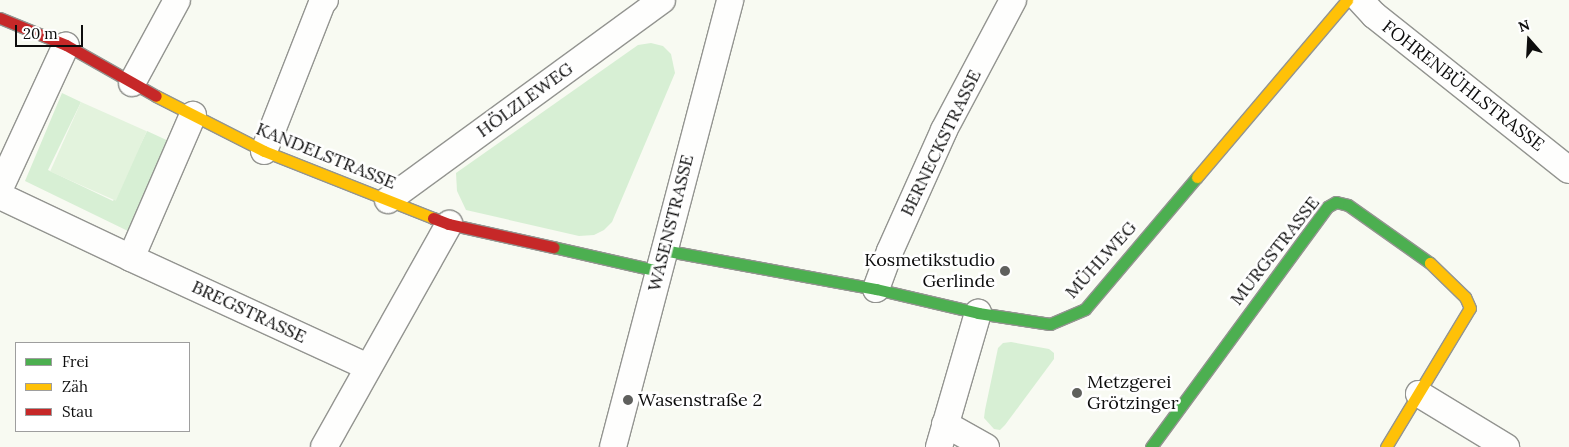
<!DOCTYPE html>
<html>
<head>
<meta charset="utf-8">
<style>
	body { margin:0 }
	#map { position:relative; width:1569px; height:447px; overflow:hidden; background:#f8faf2; font-family:Lora,serif }
	div>[style] { position:absolute }
	[style*='--x'] { left:calc(var(--x)*1px); top:calc(var(--y)*1px); width:calc(var(--w)*1px); rotate:calc(var(--a)*1deg) }
	.green>* { inset:0; background:#d7efd4 }
	.pitch>* { inset:0; background:#e3f3dd; transform-origin:0 0 }
	.roads { filter:drop-shadow(1px 0 #939490) drop-shadow(-1px 0 #939490) drop-shadow(0 1px #939490) drop-shadow(0 -1px #939490) }
	.street>* { height:26px; margin:-13px; padding:0 13px; transform-origin:13px; border-radius:13px; background:#fefefd }
	.fast>* { height:11px; margin:-5.5px; padding:0 5.5px; transform-origin:5.5px; border-radius:5.5px; background:#4caf50 }
	.slow>* { height:11px; margin:-5.5px; padding:0 5.5px; transform-origin:5.5px; border-radius:5.5px; background:#ffc107 }
	.jam>* { height:11px; margin:-5.5px; padding:0 5.5px; transform-origin:5.5px; border-radius:5.5px; background:#c62828 }
	.dots>* { width:14px; height:14px; translate:-50% -50%; box-sizing:border-box; border:2px solid #fff; border-radius:50% }
	span { translate:-50% -50%; white-space:nowrap; text-align:center; line-height:1.15; -webkit-text-stroke:5px #fff; paint-order:stroke }
	.street-label { font-size:18px; color:#0d0d0d }
	.poi-label { font-size:18px; color:#0d0d0d }
	.right { translate:-100% -50%; text-align:right }
	.left { translate:0 -50%; text-align:left }
	.legend { position:absolute; left:15px; top:342px; width:175px; height:90px; box-sizing:border-box; background:#fff; border:1px solid #9e9e9e; margin:0; padding:6px 9px; list-style:none; font-size:15px; color:#0d0d0d }
	.legend li { display:flex; align-items:center; gap:10px; height:25px }
	.legend b { width:25px; border:1px solid #9e9e9e }
	.north { position:absolute; left:1504px; top:15px; width:50px; height:50px; -webkit-text-stroke:4px #fff; paint-order:stroke; rotate:341deg; font-size:14px; font-weight:700; line-height:20px; text-align:center; color:#0d0d0d }
	.north::after { content:''; display:block; margin:auto; width:18px; height:22px; background:#0d0d0d; clip-path:polygon(50% 0,100% 100%,50% 72%,0 100%) }
	.scale { position:absolute; left:15px; top:25px; width:68px; height:22px; box-sizing:border-box; border:2px solid #0d0d0d; border-top:0; padding-left:6px; font-size:15px; line-height:18px; white-space:nowrap; color:#0d0d0d; -webkit-text-stroke:4px #fff; paint-order:stroke }
</style>
</head>
<body>
<div id="map">
	<div class="green">
		<div style="clip-path:polygon(651px 43px,663px 46px,671px 54px,675px 73px,612px 222px,604px 230px,594px 235px,579px 236px,466px 210px,457px 191px,456px 173px,638px 45px)"></div>
		<div style="clip-path:polygon(62px 93px,81px 102px,48px 170px,113px 201px,147px 131px,173px 143px,130px 232px,25px 181px)"></div>
		<div style="clip-path:polygon(1011px 342px,1049px 349px,1054px 353px,1054px 359px,1005px 425px,1000px 430px,994px 429px,984px 418px,985px 410px,998px 348px,1003px 343px)"></div>
	</div>
	<div class="pitch">
		<div style="left:81px;top:102px;width:72px;height:76px;rotate:24deg"></div>
	</div>
	<div class="roads">
		<div class="street">
			<div style="--x:1360;--y:0;--w:21;--a:47"></div>
			<div style="--x:1374;--y:15;--w:249;--a:38.5"></div>
			<div style="--x:132;--y:83;--w:94;--a:-61.5"></div>
			<div style="--x:264;--y:151;--w:159;--a:-68.6"></div>
			<div style="--x:322;--y:3;--w:4;--a:-45"></div>
			<div style="--x:0;--y:188;--w:157;--a:-65.2"></div>
			<div style="--x:0;--y:196;--w:145;--a:25.3"></div>
			<div style="--x:131;--y:258;--w:156;--a:-66.6"></div>
			<div style="--x:388;--y:200;--w:339;--a:-36.1"></div>
			<div style="--x:131;--y:258;--w:261;--a:24.7"></div>
			<div style="--x:876;--y:289;--w:40;--a:-69.8"></div>
			<div style="--x:890;--y:251;--w:133;--a:-65.9"></div>
			<div style="--x:944;--y:130;--w:147;--a:-62"></div>
			<div style="--x:1419;--y:394;--w:102;--a:31.3"></div>
			<div style="--x:945;--y:424;--w:47;--a:29.3"></div>
			<div style="--x:324;--y:447;--w:256;--a:-60.7"></div>
			<div style="--x:613;--y:447;--w:462;--a:-75.3"></div>
			<div style="--x:939;--y:447;--w:140;--a:-73.8"></div>
		</div>
		<div class="fast">
			<div style="--x:553;--y:247;--w:109;--a:12.8"></div>
			<div style="--x:663;--y:250;--w:217;--a:10.4"></div>
			<div style="--x:876;--y:289;--w:105;--a:13.2"></div>
			<div style="--x:978;--y:313;--w:73;--a:8.7"></div>
			<div style="--x:1050;--y:324;--w:38;--a:-23"></div>
			<div style="--x:1085;--y:309;--w:173;--a:-49.7"></div>
			<div style="--x:1151;--y:447;--w:298;--a:-53.7"></div>
			<div style="--x:1327;--y:207;--w:10;--a:-29"></div>
			<div style="--x:1336;--y:202;--w:12;--a:14"></div>
			<div style="--x:1348;--y:205;--w:100;--a:35.3"></div>
		</div>
		<div class="slow">
			<div style="--x:156;--y:96;--w:121;--a:27"></div>
			<div style="--x:264;--y:151;--w:182;--a:21.6"></div>
			<div style="--x:1197;--y:177;--w:232;--a:-49.7"></div>
			<div style="--x:1386;--y:447;--w:162;--a:-58.9"></div>
			<div style="--x:1470;--y:308;--w:12;--a:-114"></div>
			<div style="--x:1465;--y:297;--w:49;--a:-135.8"></div>
		</div>
		<div class="jam">
			<div style="--x:0;--y:18;--w:71;--a:22.2"></div>
			<div style="--x:66;--y:45;--w:103;--a:29.5"></div>
			<div style="--x:433;--y:218;--w:17;--a:21"></div>
			<div style="--x:449;--y:224;--w:107;--a:12.5"></div>
		</div>
	</div>
	<div class="dots">
		<div style="left:1005px;top:271px;background:#5f605d"></div>
		<div style="left:1077px;top:393px;background:#5f605d"></div>
		<div style="left:628px;top:400px;background:#5f605d"></div>
	</div>
	<div class="street-label">
		<span style="left:1463px;top:86px;rotate:38deg">FOHRENBÜHLSTRASSE</span>
		<span style="left:525px;top:100px;rotate:-36deg">HÖLZLEWEG</span>
		<span style="left:941px;top:143px;rotate:-64deg">BERNECKSTRASSE</span>
		<span style="left:326px;top:156px;rotate:22deg">KANDELSTRASSE</span>
		<span style="left:671px;top:223px;rotate:-76deg">WASENSTRASSE</span>
		<span style="left:1275px;top:251px;rotate:-52deg">MURGSTRASSE</span>
		<span style="left:1101px;top:260px;rotate:-48deg">MÜHLWEG</span>
		<span style="left:249px;top:312px;rotate:25deg">BREGSTRASSE</span>
	</div>
	<div class="poi-label">
		<span class="right" style="left:995px;top:271px">Kosmetikstudio<br>Gerlinde</span>
		<span class="left" style="left:1087px;top:393px">Metzgerei<br>Grötzinger</span>
		<span class="left" style="left:638px;top:400px">Wasenstraße 2</span>
	</div>
	<ul class="legend">
	<li><b style="height:6px;background:#4caf50"></b>Frei</li>
	<li><b style="height:6px;background:#ffc107"></b>Zäh</li>
	<li><b style="height:6px;background:#c62828"></b>Stau</li>
	</ul>
	<div class="north">N</div>
	<div class="scale">20 m</div>
</div>
</body>
</html>
